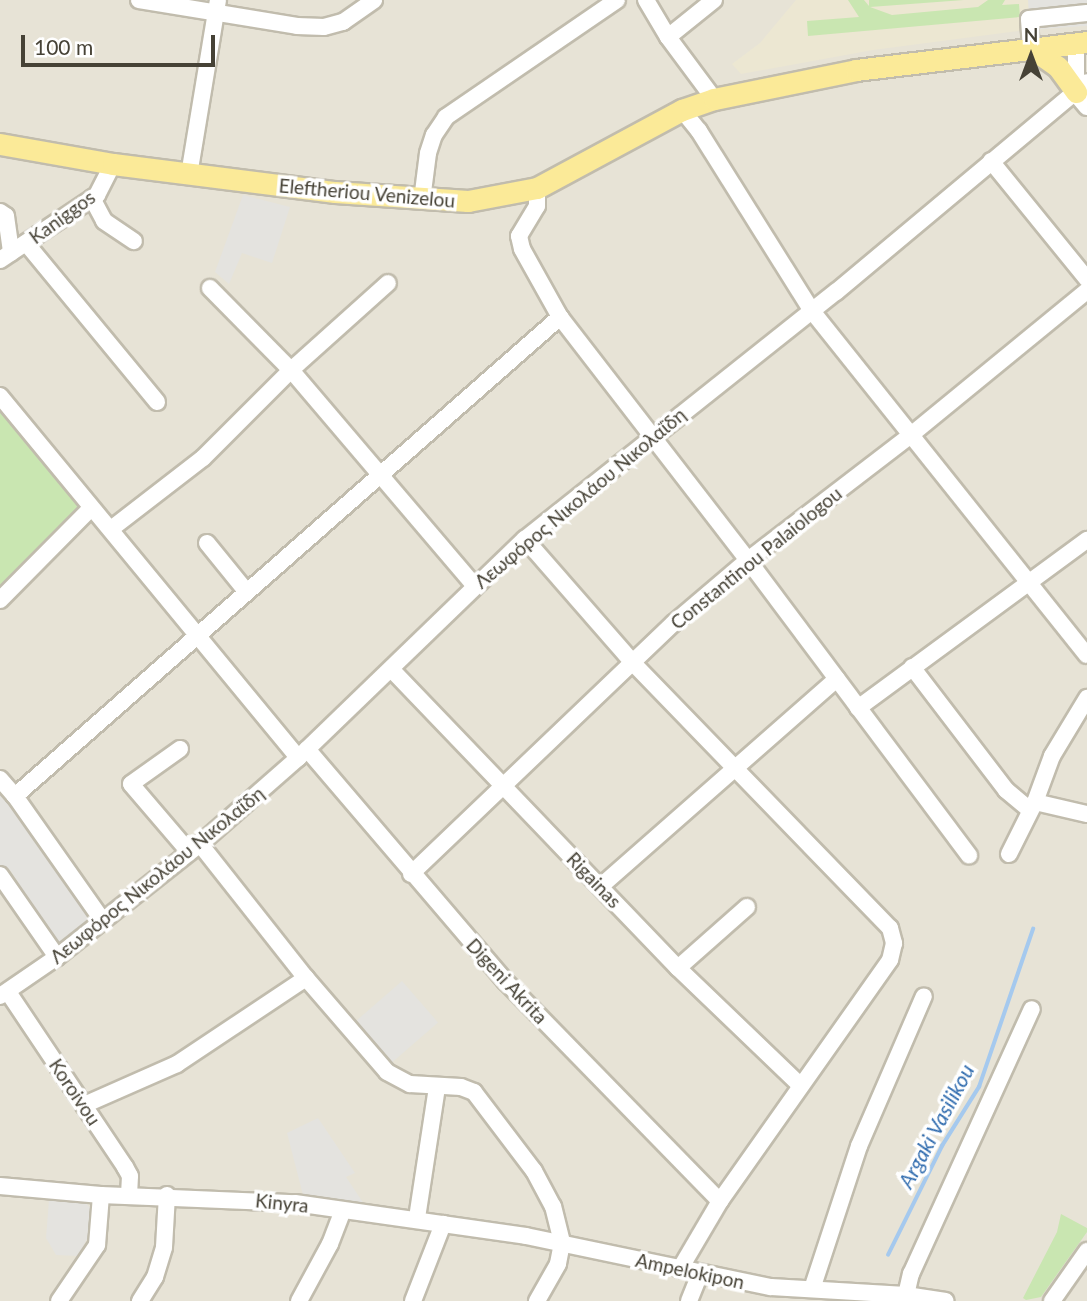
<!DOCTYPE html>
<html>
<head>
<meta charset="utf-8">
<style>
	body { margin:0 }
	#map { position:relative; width:1087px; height:1301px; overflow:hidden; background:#f3f1e7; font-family:Lato,sans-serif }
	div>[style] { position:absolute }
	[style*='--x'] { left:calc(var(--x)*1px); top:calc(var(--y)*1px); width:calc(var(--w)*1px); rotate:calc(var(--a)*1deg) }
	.residential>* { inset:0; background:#e7e3d6; transform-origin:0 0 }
	.education>* { inset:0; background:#ece7d2 }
	.green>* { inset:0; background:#c9e6b1 }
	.parking>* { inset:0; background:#e4e3df; transform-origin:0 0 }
	.stream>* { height:3.5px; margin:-1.75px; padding:0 1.75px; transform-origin:1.75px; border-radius:1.75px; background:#a5c9ee }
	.roads { filter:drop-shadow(2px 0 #c1bcad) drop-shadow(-2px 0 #c1bcad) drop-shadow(0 2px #c1bcad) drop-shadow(0 -2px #c1bcad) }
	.minor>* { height:16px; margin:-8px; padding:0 8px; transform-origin:8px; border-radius:8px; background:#fff }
	.major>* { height:21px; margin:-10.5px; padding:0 10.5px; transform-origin:10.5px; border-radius:10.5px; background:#fbea98 }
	span { translate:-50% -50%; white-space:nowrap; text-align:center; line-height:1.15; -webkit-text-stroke:7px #fff; paint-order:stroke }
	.street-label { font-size:19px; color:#464236 }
	.water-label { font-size:21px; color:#326daf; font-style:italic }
	.north { position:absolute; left:996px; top:21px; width:70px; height:70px; -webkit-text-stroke:5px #fff; paint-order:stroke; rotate:0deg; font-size:19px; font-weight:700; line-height:28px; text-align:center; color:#464236 }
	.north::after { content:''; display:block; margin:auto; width:24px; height:32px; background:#464236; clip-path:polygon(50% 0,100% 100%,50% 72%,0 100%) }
	.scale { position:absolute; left:21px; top:35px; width:194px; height:32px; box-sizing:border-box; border:4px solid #464236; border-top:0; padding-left:9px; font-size:21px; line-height:24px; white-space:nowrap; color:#464236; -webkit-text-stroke:5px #fff; paint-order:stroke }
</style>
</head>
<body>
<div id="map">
	<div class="residential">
		<div style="left:0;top:0;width:1087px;height:1301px"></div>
	</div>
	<div class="education">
		<div style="clip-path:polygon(796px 0,1087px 0,1087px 26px,1018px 31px,873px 50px,741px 74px,732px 64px,760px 43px)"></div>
	</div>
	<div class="green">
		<div style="clip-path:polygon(848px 0,864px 0,869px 6px,869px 0,964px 0,870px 7px,892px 15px,978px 7px,988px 0,1005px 0,1002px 5px,1019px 4px,1020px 17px,808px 36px,807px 21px,859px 17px)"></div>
		<div style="clip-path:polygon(0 409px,77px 498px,80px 506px,77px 514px,0 590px)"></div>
		<div style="clip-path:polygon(1061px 1214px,1087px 1228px,1087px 1232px,1041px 1297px,1026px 1300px,1023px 1298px,1057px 1232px)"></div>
	</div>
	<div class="parking">
		<div style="clip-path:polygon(1028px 0,1087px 0,1087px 26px,1030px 30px)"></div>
		<div style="clip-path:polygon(243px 195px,290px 207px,272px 263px,242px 253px,229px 284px,215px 272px)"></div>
		<div style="clip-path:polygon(0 793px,91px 918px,58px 944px,10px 870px,0 875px)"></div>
		<div style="left:402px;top:981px;width:55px;height:63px;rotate:49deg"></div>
		<div style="clip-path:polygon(318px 1118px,355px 1173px,346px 1177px,364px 1204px,303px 1195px,287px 1133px)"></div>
		<div style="clip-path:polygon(49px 1200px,86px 1203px,91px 1209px,88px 1237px,78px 1256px,56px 1255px,46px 1238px)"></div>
	</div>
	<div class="stream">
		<div style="--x:888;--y:1255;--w:122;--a:-63.6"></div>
		<div style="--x:942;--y:1146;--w:70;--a:-57.9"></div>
		<div style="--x:979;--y:1087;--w:167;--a:-71.1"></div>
	</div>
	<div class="roads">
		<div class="minor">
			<div style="--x:139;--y:0;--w:160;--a:9.3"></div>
			<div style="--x:297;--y:26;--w:27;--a:2"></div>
			<div style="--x:324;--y:27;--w:20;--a:-15"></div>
			<div style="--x:343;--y:22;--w:38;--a:-35"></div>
			<div style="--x:646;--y:0;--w:43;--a:59.3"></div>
			<div style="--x:668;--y:37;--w:77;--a:53.4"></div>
			<div style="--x:668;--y:37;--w:59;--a:-38.8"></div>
			<div style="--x:1076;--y:43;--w:51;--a:90"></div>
			<div style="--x:1031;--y:48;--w:29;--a:-94"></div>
			<div style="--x:1029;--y:19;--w:58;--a:-5.9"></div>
			<div style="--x:1076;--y:94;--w:17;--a:50"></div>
			<div style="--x:682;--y:110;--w:27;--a:51"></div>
			<div style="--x:699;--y:131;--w:213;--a:57.9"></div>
			<div style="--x:812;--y:311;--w:440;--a:51.4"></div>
			<div style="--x:991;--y:161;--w:152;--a:50.9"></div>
			<div style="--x:189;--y:175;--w:177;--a:-80.6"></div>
			<div style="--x:537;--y:188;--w:18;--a:90"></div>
			<div style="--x:537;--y:206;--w:35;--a:121"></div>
			<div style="--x:519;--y:236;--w:13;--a:77"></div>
			<div style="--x:522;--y:249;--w:78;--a:60.8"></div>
			<div style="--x:560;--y:317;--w:307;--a:52.3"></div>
			<div style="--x:748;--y:560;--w:369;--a:53.2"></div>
			<div style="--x:92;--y:198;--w:26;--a:62"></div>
			<div style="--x:104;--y:221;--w:36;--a:34"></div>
			<div style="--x:422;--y:200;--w:47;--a:-82.7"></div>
			<div style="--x:428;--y:153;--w:19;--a:-72"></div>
			<div style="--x:434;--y:135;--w:22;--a:-56"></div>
			<div style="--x:446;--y:117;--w:207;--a:-34.4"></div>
			<div style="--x:0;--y:212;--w:7;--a:34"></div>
			<div style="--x:6;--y:216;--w:37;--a:82"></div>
			<div style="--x:26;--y:243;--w:206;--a:50.5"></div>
			<div style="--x:0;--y:260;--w:117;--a:-33.8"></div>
			<div style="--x:97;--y:195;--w:35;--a:-63"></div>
			<div style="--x:210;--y:288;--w:115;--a:45.4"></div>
			<div style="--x:291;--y:370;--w:282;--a:49.6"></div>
			<div style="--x:0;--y:396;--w:469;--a:50.5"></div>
			<div style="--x:111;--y:529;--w:116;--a:-37.7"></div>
			<div style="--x:203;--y:458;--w:124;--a:-45"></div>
			<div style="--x:291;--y:370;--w:130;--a:-41.9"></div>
			<div style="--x:525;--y:539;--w:166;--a:48.9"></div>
			<div style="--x:634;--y:664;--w:368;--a:45.9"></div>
			<div style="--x:890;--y:928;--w:16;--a:75"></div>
			<div style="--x:894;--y:943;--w:17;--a:103"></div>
			<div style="--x:890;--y:960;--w:295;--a:125.2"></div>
			<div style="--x:720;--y:1201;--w:79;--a:120.5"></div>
			<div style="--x:207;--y:543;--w:62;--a:50.9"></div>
			<div style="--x:0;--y:600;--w:129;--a:-45.3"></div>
			<div style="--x:912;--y:667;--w:155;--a:52.6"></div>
			<div style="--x:1006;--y:790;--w:31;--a:40"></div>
			<div style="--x:392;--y:670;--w:413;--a:46.2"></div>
			<div style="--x:678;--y:968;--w:170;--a:43.8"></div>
			<div style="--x:858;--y:708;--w:284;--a:-36.3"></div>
			<div style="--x:180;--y:749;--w:60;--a:144.5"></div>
			<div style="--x:131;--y:784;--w:89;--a:49.5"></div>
			<div style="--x:307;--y:749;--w:306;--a:49.5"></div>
			<div style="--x:506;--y:982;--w:306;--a:45.7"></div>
			<div style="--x:0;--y:779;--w:23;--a:49"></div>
			<div style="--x:15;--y:796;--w:153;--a:54.9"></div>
			<div style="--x:15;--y:796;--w:726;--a:-41.31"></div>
			<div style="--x:1035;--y:802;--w:53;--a:13"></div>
			<div style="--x:200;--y:844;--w:171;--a:51.7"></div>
			<div style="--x:306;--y:978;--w:124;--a:49.2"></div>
			<div style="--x:387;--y:1072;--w:26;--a:28"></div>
			<div style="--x:410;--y:1084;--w:51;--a:3.4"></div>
			<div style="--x:461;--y:1087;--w:14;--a:21"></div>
			<div style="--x:474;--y:1092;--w:99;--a:52.8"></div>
			<div style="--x:534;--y:1171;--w:40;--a:62"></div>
			<div style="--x:553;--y:1206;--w:38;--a:76"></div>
			<div style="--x:562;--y:1243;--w:21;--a:101"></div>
			<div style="--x:558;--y:1264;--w:43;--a:119.6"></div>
			<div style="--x:1009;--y:854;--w:58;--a:-63.4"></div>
			<div style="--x:1035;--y:802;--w:49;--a:-69.7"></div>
			<div style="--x:1052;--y:756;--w:68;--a:-58.9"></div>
			<div style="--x:411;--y:874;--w:364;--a:-43.7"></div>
			<div style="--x:674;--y:623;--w:97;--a:-40.4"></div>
			<div style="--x:748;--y:560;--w:207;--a:-37.5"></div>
			<div style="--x:912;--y:434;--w:226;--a:-39.3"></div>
			<div style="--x:0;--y:875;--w:100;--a:55.2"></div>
			<div style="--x:601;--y:886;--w:314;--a:-41.3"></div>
			<div style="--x:678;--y:968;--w:92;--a:-41.5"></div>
			<div style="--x:8;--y:992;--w:211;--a:56.2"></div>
			<div style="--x:125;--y:1167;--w:10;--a:61"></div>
			<div style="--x:130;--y:1176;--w:19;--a:93"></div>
			<div style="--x:0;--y:996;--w:69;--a:-34.4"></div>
			<div style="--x:57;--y:957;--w:182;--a:-38.3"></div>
			<div style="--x:200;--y:844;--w:130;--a:-41.3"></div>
			<div style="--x:298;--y:758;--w:315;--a:-44"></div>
			<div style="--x:525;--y:539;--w:397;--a:-38.5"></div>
			<div style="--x:836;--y:292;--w:327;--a:-39.9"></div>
			<div style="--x:84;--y:1105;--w:102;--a:-23.8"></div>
			<div style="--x:177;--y:1064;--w:155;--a:-33.7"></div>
			<div style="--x:0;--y:1186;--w:101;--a:5.1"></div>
			<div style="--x:101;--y:1195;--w:194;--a:2.4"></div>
			<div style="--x:295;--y:1203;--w:233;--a:8.1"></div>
			<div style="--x:526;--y:1236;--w:250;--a:11.8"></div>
			<div style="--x:771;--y:1287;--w:135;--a:3.4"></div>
			<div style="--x:906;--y:1295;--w:40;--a:8.5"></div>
			<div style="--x:417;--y:1218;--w:133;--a:-81.3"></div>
			<div style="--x:812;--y:1289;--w:151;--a:-71.8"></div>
			<div style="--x:859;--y:1146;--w:163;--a:-66.6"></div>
			<div style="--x:906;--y:1295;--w:22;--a:-77"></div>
			<div style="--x:911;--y:1274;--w:291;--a:-65.5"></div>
			<div style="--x:59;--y:1301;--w:68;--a:-55.8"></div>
			<div style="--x:97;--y:1245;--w:50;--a:-85.4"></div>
			<div style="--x:140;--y:1301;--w:28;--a:-58"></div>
			<div style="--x:155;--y:1277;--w:31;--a:-73"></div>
			<div style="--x:164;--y:1247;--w:52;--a:-86.7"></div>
			<div style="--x:299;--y:1301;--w:65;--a:-61.5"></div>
			<div style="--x:330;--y:1244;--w:36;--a:-69"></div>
			<div style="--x:413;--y:1301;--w:83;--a:-68.7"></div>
			<div style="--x:689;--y:1301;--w:29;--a:-68"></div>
			<div style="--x:1052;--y:1301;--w:61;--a:-55"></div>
		</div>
		<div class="major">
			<div style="--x:1031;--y:48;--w:33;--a:35"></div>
			<div style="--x:1058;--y:67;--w:31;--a:54"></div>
			<div style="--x:0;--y:144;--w:115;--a:10"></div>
			<div style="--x:113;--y:164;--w:224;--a:7.2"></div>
			<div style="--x:335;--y:192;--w:133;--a:3.9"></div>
			<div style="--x:468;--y:201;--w:70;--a:-10.7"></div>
			<div style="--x:537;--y:188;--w:165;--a:-28.3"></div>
			<div style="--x:682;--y:110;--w:34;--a:-19"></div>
			<div style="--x:714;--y:99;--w:145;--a:-11.5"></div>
			<div style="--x:856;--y:70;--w:233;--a:-6.9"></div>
		</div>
	</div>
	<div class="street-label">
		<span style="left:367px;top:193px;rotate:5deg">Eleftheriou Venizelou</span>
		<span style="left:62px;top:217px;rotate:-36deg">Kaniggos</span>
		<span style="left:580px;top:498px;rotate:-40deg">Λεωφόρος Νικολάου Νικολαΐδη</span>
		<span style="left:756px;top:558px;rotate:-39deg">Constantinou Palaiologou</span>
		<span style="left:157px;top:875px;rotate:-39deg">Λεωφόρος Νικολάου Νικολαΐδη</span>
		<span style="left:594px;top:880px;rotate:46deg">Rigainas</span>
		<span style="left:507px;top:981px;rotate:47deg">Digeni Akrita</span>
		<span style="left:75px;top:1092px;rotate:56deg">Koroivou</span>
		<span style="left:282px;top:1203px;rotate:6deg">Kinyra</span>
		<span style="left:690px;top:1271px;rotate:12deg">Ampelokipon</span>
	</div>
	<div class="water-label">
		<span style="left:936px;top:1126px;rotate:-62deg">Argaki Vasilikou</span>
	</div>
	<div class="north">N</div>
	<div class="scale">100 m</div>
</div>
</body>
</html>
